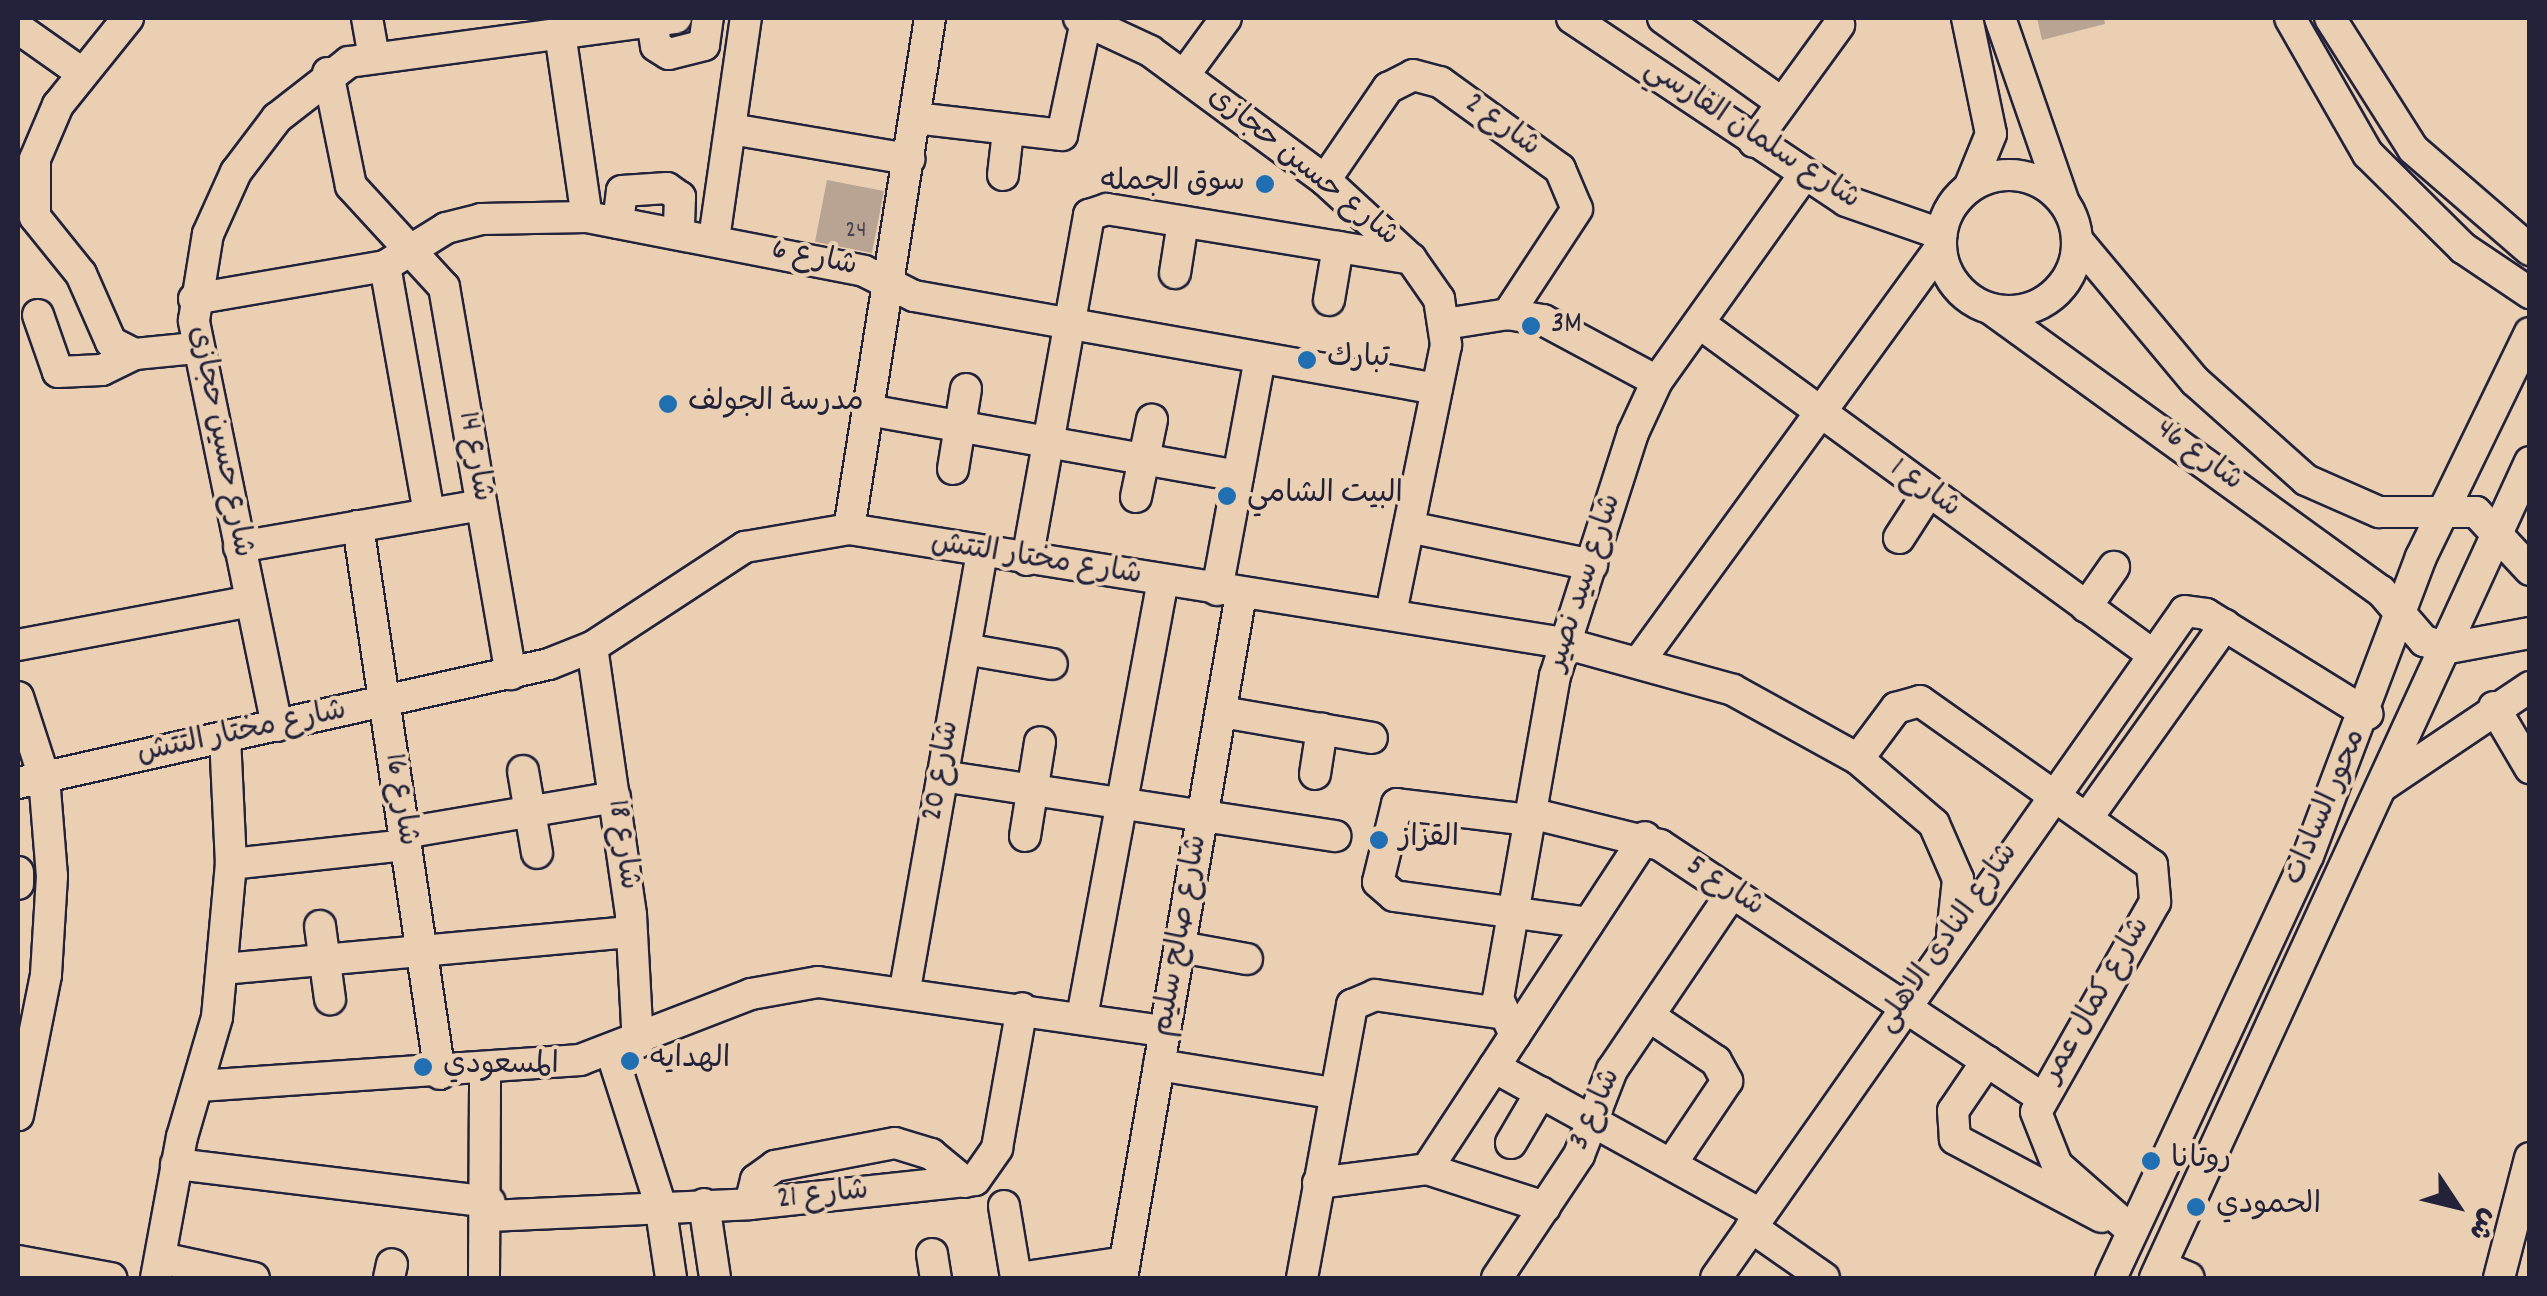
<!DOCTYPE html>
<html>
<head>
<meta charset="utf-8">
<style>
	body { margin:0 }
	#map { position:relative; width:2547px; height:1296px; overflow:hidden; background:#ebcfb2; font-family:Dekko,"Playpen Sans Arabic",sans-serif }
	div>[style] { position:absolute }
	[style*='--x'] { left:calc(var(--x)*1px); top:calc(var(--y)*1px); width:calc(var(--w)*1px); rotate:calc(var(--a)*1deg) }
	.building>* { inset:0; background:#b9a494; transform-origin:0 0 }
	.roads { filter:drop-shadow(2px 0 #22223b) drop-shadow(-2px 0 #22223b) drop-shadow(0 2px #22223b) drop-shadow(0 -2px #22223b) }
	.minor>* { height:30px; margin:-15px; padding:0 15px; transform-origin:15px; border-radius:15px; background:#ebcfb2 }
	.minor>.ring { margin:-15px; padding:0; box-sizing:content-box; background:none; border:30px solid #ebcfb2; border-radius:50% }
	.dots>* { width:28px; height:28px; translate:-50% -50%; box-sizing:border-box; border:5px solid #ebcfb2; border-radius:50% }
	span { translate:-50% -50%; white-space:nowrap; text-align:center; line-height:1.15; -webkit-text-stroke:8px #ebcfb2; paint-order:stroke }
	.number-label { font-size:25px; color:#484251 }
	.number-label span { -webkit-text-stroke-width:0 }
	.street-label { font-size:30px; color:#22223b }
	.poi-label { font-size:30px; color:#22223b }
	.right { translate:-100% -50%; text-align:right }
	.left { translate:0 -50%; text-align:left }
	.frame { position:absolute; inset:0; border:20px solid #22223b; pointer-events:none }
	.north { position:absolute; left:2407px; top:1156px; width:100px; height:100px; -webkit-text-stroke:8px #ebcfb2; paint-order:stroke; rotate:125deg; font-size:28px; font-weight:700; line-height:40px; text-align:center; color:#22223b }
	.north::after { content:''; display:block; margin:auto; width:35px; height:45px; background:#22223b; clip-path:polygon(50% 0,100% 100%,50% 72%,0 100%) }
</style>
</head>
<body>
<div id="map">
	<div class="building">
		<div style="clip-path:polygon(2037px 18px,2104px 18px,2105px 24px,2042px 40px)"></div>
		<div style="left:827px;top:180px;width:58px;height:63px;rotate:11deg"></div>
	</div>
	<div class="roads">
		<div class="minor">
			<div style="--x:128;--y:18;--w:112;--a:128.8"></div>
			<div style="--x:58;--y:105;--w:59;--a:113.1"></div>
			<div style="--x:35;--y:159;--w:58;--a:90"></div>
			<div style="--x:35;--y:217;--w:73;--a:51.1"></div>
			<div style="--x:81;--y:274;--w:74;--a:66.2"></div>
			<div style="--x:111;--y:342;--w:27;--a:27"></div>
			<div style="--x:135;--y:354;--w:61;--a:-5.6"></div>
			<div style="--x:367;--y:18;--w:39;--a:80"></div>
			<div style="--x:1079;--y:18;--w:78;--a:24.9"></div>
			<div style="--x:1150;--y:51;--w:217;--a:36.4"></div>
			<div style="--x:1325;--y:180;--w:117;--a:42.6"></div>
			<div style="--x:1411;--y:259;--w:49;--a:55"></div>
			<div style="--x:1439;--y:299;--w:47;--a:81.3"></div>
			<div style="--x:1446;--y:345;--w:274;--a:101.6"></div>
			<div style="--x:1572;--y:18;--w:329;--a:33.7"></div>
			<div style="--x:1846;--y:201;--w:101;--a:19.2"></div>
			<div style="--x:1663;--y:18;--w:146;--a:35.5"></div>
			<div style="--x:1967;--y:18;--w:118;--a:78.3"></div>
			<div style="--x:1991;--y:134;--w:58;--a:112.2"></div>
			<div style="--x:2000;--y:18;--w:193;--a:70.9"></div>
			<div style="--x:2290;--y:18;--w:157;--a:60.2"></div>
			<div style="--x:2368;--y:154;--w:134;--a:44.7"></div>
			<div style="--x:2463;--y:248;--w:81;--a:33.9"></div>
			<div style="--x:2330;--y:18;--w:155;--a:57.6"></div>
			<div style="--x:2413;--y:149;--w:155;--a:40.8"></div>
			<div style="--x:652;--y:21;--w:25;--a:81"></div>
			<div style="--x:656;--y:46;--w:15;--a:32"></div>
			<div style="--x:669;--y:54;--w:36;--a:-14"></div>
			<div style="--x:704;--y:45;--w:27;--a:-82"></div>
			<div style="--x:18;--y:28;--w:75;--a:35.2"></div>
			<div style="--x:560;--y:33;--w:186;--a:81.7"></div>
			<div style="--x:328;--y:73;--w:115;--a:78.5"></div>
			<div style="--x:351;--y:186;--w:137;--a:47.4"></div>
			<div style="--x:444;--y:287;--w:393;--a:80.2"></div>
			<div style="--x:1185;--y:74;--w:69;--a:-53.8"></div>
			<div style="--x:915;--y:118;--w:148;--a:6.6"></div>
			<div style="--x:1062;--y:135;--w:116;--a:-78.1"></div>
			<div style="--x:731;--y:129;--w:181;--a:9.6"></div>
			<div style="--x:1754;--y:142;--w:145;--a:-54"></div>
			<div style="--x:1003;--y:175;--w:43;--a:-83.4"></div>
			<div class="ring" style="left:1941px;top:175px;width:106px;height:106px"></div>
			<div style="--x:1325;--y:180;--w:112;--a:-55.6"></div>
			<div style="--x:1388;--y:88;--w:28;--a:-27"></div>
			<div style="--x:1413;--y:75;--w:28;--a:15"></div>
			<div style="--x:1440;--y:82;--w:148;--a:35.9"></div>
			<div style="--x:1560;--y:169;--w:43;--a:67"></div>
			<div style="--x:1577;--y:209;--w:126;--a:123.3"></div>
			<div style="--x:618;--y:223;--w:32;--a:-83"></div>
			<div style="--x:622;--y:191;--w:45;--a:-3.8"></div>
			<div style="--x:667;--y:188;--w:16;--a:35"></div>
			<div style="--x:680;--y:197;--w:36;--a:92"></div>
			<div style="--x:714;--y:239;--w:223;--a:-81.8"></div>
			<div style="--x:2077;--y:240;--w:184;--a:50.1"></div>
			<div style="--x:2195;--y:381;--w:149;--a:41.7"></div>
			<div style="--x:2306;--y:480;--w:80;--a:23.7"></div>
			<div style="--x:2379;--y:512;--w:97;--a:0"></div>
			<div style="--x:2476;--y:512;--w:79;--a:47"></div>
			<div style="--x:385;--y:266;--w:252;--a:79.9"></div>
			<div style="--x:1175;--y:273;--w:52;--a:-81.1"></div>
			<div style="--x:194;--y:299;--w:194;--a:-9.8"></div>
			<div style="--x:385;--y:266;--w:72;--a:-31.9"></div>
			<div style="--x:446;--y:228;--w:36;--a:-14"></div>
			<div style="--x:481;--y:219;--w:106;--a:-1.1"></div>
			<div style="--x:587;--y:217;--w:282;--a:11"></div>
			<div style="--x:864;--y:271;--w:56;--a:26.6"></div>
			<div style="--x:914;--y:296;--w:531;--a:10.08"></div>
			<div style="--x:1329;--y:300;--w:54;--a:-80.4"></div>
			<div style="--x:1991;--y:309;--w:481;--a:35.9"></div>
			<div style="--x:2381;--y:591;--w:66;--a:49.3"></div>
			<div style="--x:2424;--y:641;--w:26;--a:16"></div>
			<div style="--x:2449;--y:648;--w:82;--a:-10.5"></div>
			<div style="--x:38;--y:315;--w:60;--a:70.7"></div>
			<div style="--x:58;--y:372;--w:44;--a:-2.6"></div>
			<div style="--x:102;--y:370;--w:37;--a:-26"></div>
			<div style="--x:1699;--y:323;--w:561;--a:36.16"></div>
			<div style="--x:1445;--y:324;--w:64;--a:-9"></div>
			<div style="--x:1508;--y:314;--w:36;--a:10"></div>
			<div style="--x:1543;--y:320;--w:129;--a:28.2"></div>
			<div style="--x:868;--y:410;--w:376;--a:10.1"></div>
			<div style="--x:953;--y:469;--w:81;--a:-80.8"></div>
			<div style="--x:1136;--y:497;--w:79;--a:-78.3"></div>
			<div style="--x:358;--y:526;--w:554;--a:81.49"></div>
			<div style="--x:1409;--y:527;--w:187;--a:11.7"></div>
			<div style="--x:849;--y:529;--w:517;--a:-80.99"></div>
			<div style="--x:1899;--y:538;--w:54;--a:-57.2"></div>
			<div style="--x:239;--y:547;--w:246;--a:-9.8"></div>
			<div style="--x:1027;--y:560;--w:351;--a:-79.8"></div>
			<div style="--x:1089;--y:215;--w:19;--a:-18"></div>
			<div style="--x:1107;--y:209;--w:308;--a:9.3"></div>
			<div style="--x:1217;--y:590;--w:236;--a:-79.5"></div>
			<div style="--x:2086;--y:607;--w:49;--a:-55"></div>
			<div style="--x:18;--y:645;--w:236;--a:-10.7"></div>
			<div style="--x:592;--y:647;--w:271;--a:81.7"></div>
			<div style="--x:631;--y:915;--w:128;--a:86.9"></div>
			<div style="--x:965;--y:649;--w:88;--a:9.8"></div>
			<div style="--x:1641;--y:659;--w:508;--a:-53.96"></div>
			<div style="--x:18;--y:697;--w:84;--a:72"></div>
			<div style="--x:44;--y:777;--w:99;--a:85.4"></div>
			<div style="--x:52;--y:876;--w:99;--a:93.5"></div>
			<div style="--x:46;--y:975;--w:143;--a:101.3"></div>
			<div style="--x:2494;--y:707;--w:71;--a:59.5"></div>
			<div style="--x:1222;--y:712;--w:152;--a:9.8"></div>
			<div style="--x:277;--y:726;--w:414;--a:-101.6"></div>
			<div style="--x:194;--y:320;--w:87;--a:-80.8"></div>
			<div style="--x:208;--y:234;--w:68;--a:-65.7"></div>
			<div style="--x:236;--y:172;--w:68;--a:-52.8"></div>
			<div style="--x:277;--y:118;--w:91;--a:-37.9"></div>
			<div style="--x:349;--y:62;--w:330;--a:-7.7"></div>
			<div style="--x:1858;--y:759;--w:64;--a:-53.3"></div>
			<div style="--x:1896;--y:708;--w:25;--a:-16"></div>
			<div style="--x:1920;--y:701;--w:284;--a:35.3"></div>
			<div style="--x:2152;--y:865;--w:37;--a:85"></div>
			<div style="--x:2155;--y:902;--w:241;--a:119.5"></div>
			<div style="--x:2036;--y:1112;--w:57;--a:68.4"></div>
			<div style="--x:2057;--y:1165;--w:100;--a:41.3"></div>
			<div style="--x:523;--y:771;--w:83;--a:80.3"></div>
			<div style="--x:1315;--y:774;--w:46;--a:-81.2"></div>
			<div style="--x:942;--y:776;--w:398;--a:8.7"></div>
			<div style="--x:18;--y:783;--w:544;--a:-12.63"></div>
			<div style="--x:549;--y:664;--w:46;--a:-21.6"></div>
			<div style="--x:592;--y:647;--w:183;--a:-33.2"></div>
			<div style="--x:745;--y:547;--w:106;--a:-9.8"></div>
			<div style="--x:849;--y:529;--w:724;--a:9.06"></div>
			<div style="--x:1564;--y:643;--w:175;--a:15.5"></div>
			<div style="--x:1733;--y:690;--w:143;--a:28.9"></div>
			<div style="--x:1858;--y:759;--w:100;--a:40.5"></div>
			<div style="--x:1934;--y:824;--w:60;--a:66.4"></div>
			<div style="--x:1958;--y:879;--w:56;--a:96.1"></div>
			<div style="--x:2384;--y:785;--w:176;--a:-33.9"></div>
			<div style="--x:1530;--y:813;--w:134;--a:13.8"></div>
			<div style="--x:1660;--y:845;--w:458;--a:33.5"></div>
			<div style="--x:2088;--y:817;--w:236;--a:-54.5"></div>
			<div style="--x:1529;--y:820;--w:133;--a:-173.1"></div>
			<div style="--x:1397;--y:804;--w:80;--a:103.7"></div>
			<div style="--x:1378;--y:882;--w:21;--a:41"></div>
			<div style="--x:1394;--y:896;--w:196;--a:7.9"></div>
			<div style="--x:404;--y:833;--w:214;--a:-9.7"></div>
			<div style="--x:1025;--y:836;--w:95;--a:-80.9"></div>
			<div style="--x:231;--y:864;--w:176;--a:-6.2"></div>
			<div style="--x:18;--y:872;--w:12;--a:90"></div>
			<div style="--x:320;--y:926;--w:74;--a:82.2"></div>
			<div style="--x:1180;--y:947;--w:68;--a:10.2"></div>
			<div style="--x:223;--y:969;--w:410;--a:-5.2"></div>
			<div style="--x:905;--y:989;--w:443;--a:-80"></div>
			<div style="--x:1649;--y:1016;--w:81;--a:33.9"></div>
			<div style="--x:1716;--y:1061;--w:23;--a:61"></div>
			<div style="--x:1727;--y:1081;--w:99;--a:123.9"></div>
			<div style="--x:1082;--y:1017;--w:443;--a:-79.5"></div>
			<div style="--x:1515;--y:1035;--w:40;--a:-115"></div>
			<div style="--x:1498;--y:999;--w:328;--a:-80"></div>
			<div style="--x:1555;--y:676;--w:255;--a:-72.2"></div>
			<div style="--x:1633;--y:433;--w:57;--a:-65.2"></div>
			<div style="--x:1657;--y:381;--w:252;--a:-54.5"></div>
			<div style="--x:611;--y:1051;--w:161;--a:72.2"></div>
			<div style="--x:660;--y:1204;--w:75;--a:81.5"></div>
			<div style="--x:1987;--y:1061;--w:60;--a:124.2"></div>
			<div style="--x:1953;--y:1111;--w:28;--a:86"></div>
			<div style="--x:1955;--y:1139;--w:166;--a:28"></div>
			<div style="--x:1159;--y:1065;--w:175;--a:9.2"></div>
			<div style="--x:1494;--y:1067;--w:304;--a:28.9"></div>
			<div style="--x:199;--y:1086;--w:382;--a:-3.9"></div>
			<div style="--x:580;--y:1060;--w:183;--a:-21.1"></div>
			<div style="--x:751;--y:994;--w:68;--a:-10.2"></div>
			<div style="--x:818;--y:982;--w:349;--a:8.1"></div>
			<div style="--x:1511;--y:1143;--w:59;--a:-59.5"></div>
			<div style="--x:176;--y:1164;--w:316;--a:6.9"></div>
			<div style="--x:1427;--y:1169;--w:397;--a:-56.7"></div>
			<div style="--x:1318;--y:1183;--w:110;--a:-7.3"></div>
			<div style="--x:1427;--y:1169;--w:124;--a:17.9"></div>
			<div style="--x:704;--y:1204;--w:75;--a:81.5"></div>
			<div style="--x:750;--y:1204;--w:25;--a:-76"></div>
			<div style="--x:756;--y:1180;--w:24;--a:-36"></div>
			<div style="--x:775;--y:1166;--w:122;--a:-10.9"></div>
			<div style="--x:895;--y:1143;--w:38;--a:17"></div>
			<div style="--x:931;--y:1154;--w:44;--a:39.5"></div>
			<div style="--x:1004;--y:1206;--w:73;--a:80.5"></div>
			<div style="--x:489;--y:1216;--w:261;--a:-2.6"></div>
			<div style="--x:750;--y:1204;--w:226;--a:-6.1"></div>
			<div style="--x:975;--y:1180;--w:39;--a:-55"></div>
			<div style="--x:997;--y:1148;--w:142;--a:-79.9"></div>
			<div style="--x:1751;--y:1227;--w:89;--a:34.9"></div>
			<div style="--x:932;--y:1254;--w:24;--a:81"></div>
			<div style="--x:161;--y:1258;--w:95;--a:12.1"></div>
			<div style="--x:18;--y:1261;--w:95;--a:10.4"></div>
			<div style="--x:2161;--y:1266;--w:30;--a:23"></div>
			<div style="--x:156;--y:1278;--w:143;--a:-79.6"></div>
			<div style="--x:182;--y:1137;--w:125;--a:-73.7"></div>
			<div style="--x:217;--y:1017;--w:154;--a:-84.8"></div>
			<div style="--x:231;--y:864;--w:127;--a:-92.7"></div>
			<div style="--x:389;--y:1278;--w:14;--a:-78"></div>
			<div style="--x:484;--y:1278;--w:206;--a:-89.7"></div>
			<div style="--x:1019;--y:1278;--w:107;--a:-8.6"></div>
			<div style="--x:1122;--y:1278;--w:694;--a:-80.13"></div>
			<div style="--x:1302;--y:1278;--w:278;--a:-79.6"></div>
			<div style="--x:1352;--y:1005;--w:25;--a:-23"></div>
			<div style="--x:1375;--y:995;--w:125;--a:8.3"></div>
			<div style="--x:1497;--y:1278;--w:148;--a:-56.3"></div>
			<div style="--x:1579;--y:1155;--w:91;--a:-68.8"></div>
			<div style="--x:1612;--y:1070;--w:214;--a:-55.9"></div>
			<div style="--x:1716;--y:1278;--w:815;--a:-54.89"></div>
			<div style="--x:2185;--y:611;--w:21;--a:8"></div>
			<div style="--x:2206;--y:614;--w:190;--a:31.8"></div>
			<div style="--x:2111;--y:1278;--w:466;--a:-65"></div>
			<div style="--x:2308;--y:856;--w:320;--a:-69.3"></div>
			<div style="--x:2421;--y:557;--w:249;--a:-64.1"></div>
			<div style="--x:2155;--y:1278;--w:898;--a:-65.32"></div>
			<div style="--x:2499;--y:1278;--w:124;--a:-75.5"></div>
		</div>
	</div>
	<div class="dots">
		<div style="left:1265px;top:184px;background:#1f6fb2"></div>
		<div style="left:1531px;top:326px;background:#1f6fb2"></div>
		<div style="left:1307px;top:360px;background:#1f6fb2"></div>
		<div style="left:668px;top:404px;background:#1f6fb2"></div>
		<div style="left:1227px;top:496px;background:#1f6fb2"></div>
		<div style="left:1379px;top:840px;background:#1f6fb2"></div>
		<div style="left:630px;top:1061px;background:#1f6fb2"></div>
		<div style="left:423px;top:1067px;background:#1f6fb2"></div>
		<div style="left:2151px;top:1161px;background:#1f6fb2"></div>
		<div style="left:2196px;top:1207px;background:#1f6fb2"></div>
	</div>
	<div class="number-label">
		<span style="left:856px;top:231px">24</span>
	</div>
	<div class="street-label">
		<span style="left:1501px;top:127px;rotate:36deg">شارع 2</span>
		<span style="left:1751px;top:136px;rotate:33deg">شارع سلمان الفارسي</span>
		<span style="left:1302px;top:168px;rotate:39deg">شارع حسين حجازى</span>
		<span style="left:814px;top:260px;rotate:12deg">شارع 6</span>
		<span style="left:219px;top:442px;rotate:79deg">شارع حسين حجازى</span>
		<span style="left:473px;top:457px;rotate:80deg">شارع 14</span>
		<span style="left:2198px;top:457px;rotate:36deg">شارع 46</span>
		<span style="left:1924px;top:490px;rotate:36deg">شارع 1</span>
		<span style="left:1036px;top:561px;rotate:9deg">شارع مختار التتش</span>
		<span style="left:1586px;top:583px;rotate:-72deg">شارع سيد نصير</span>
		<span style="left:242px;top:734px;rotate:-12deg">شارع مختار التتش</span>
		<span style="left:943px;top:771px;rotate:-80deg">شارع 20</span>
		<span style="left:399px;top:800px;rotate:81deg">شارع 16</span>
		<span style="left:2327px;top:808px;rotate:-67deg">محور السادات</span>
		<span style="left:621px;top:845px;rotate:82deg">شارع 18</span>
		<span style="left:1724px;top:888px;rotate:33deg">شارع 5</span>
		<span style="left:1182px;top:936px;rotate:-80deg">شارع صالح سليم</span>
		<span style="left:1949px;top:939px;rotate:-55deg">شارع النادى الاهلى</span>
		<span style="left:2098px;top:1001px;rotate:-60deg">شارع كمال عمر</span>
		<span style="left:1597px;top:1110px;rotate:-66deg">شارع 3</span>
		<span style="left:823px;top:1197px;rotate:-6deg">شارع 21</span>
	</div>
	<div class="poi-label">
		<span class="right" style="left:1245px;top:184px">سوق الجمله</span>
		<span class="left" style="left:1551px;top:326px">3M</span>
		<span class="left" style="left:1327px;top:360px">تبارك</span>
		<span class="left" style="left:688px;top:404px">مدرسة الجولف</span>
		<span class="left" style="left:1247px;top:496px">البيت الشامي</span>
		<span class="left" style="left:1399px;top:840px">القزاز</span>
		<span class="left" style="left:650px;top:1061px">الهدايه</span>
		<span class="left" style="left:443px;top:1067px">المسعودي</span>
		<span class="left" style="left:2171px;top:1161px">روتانا</span>
		<span class="left" style="left:2216px;top:1207px">الحمودي</span>
	</div>
	<div class="frame"></div>
	<div class="north">ش</div>
</div>
</body>
</html>
